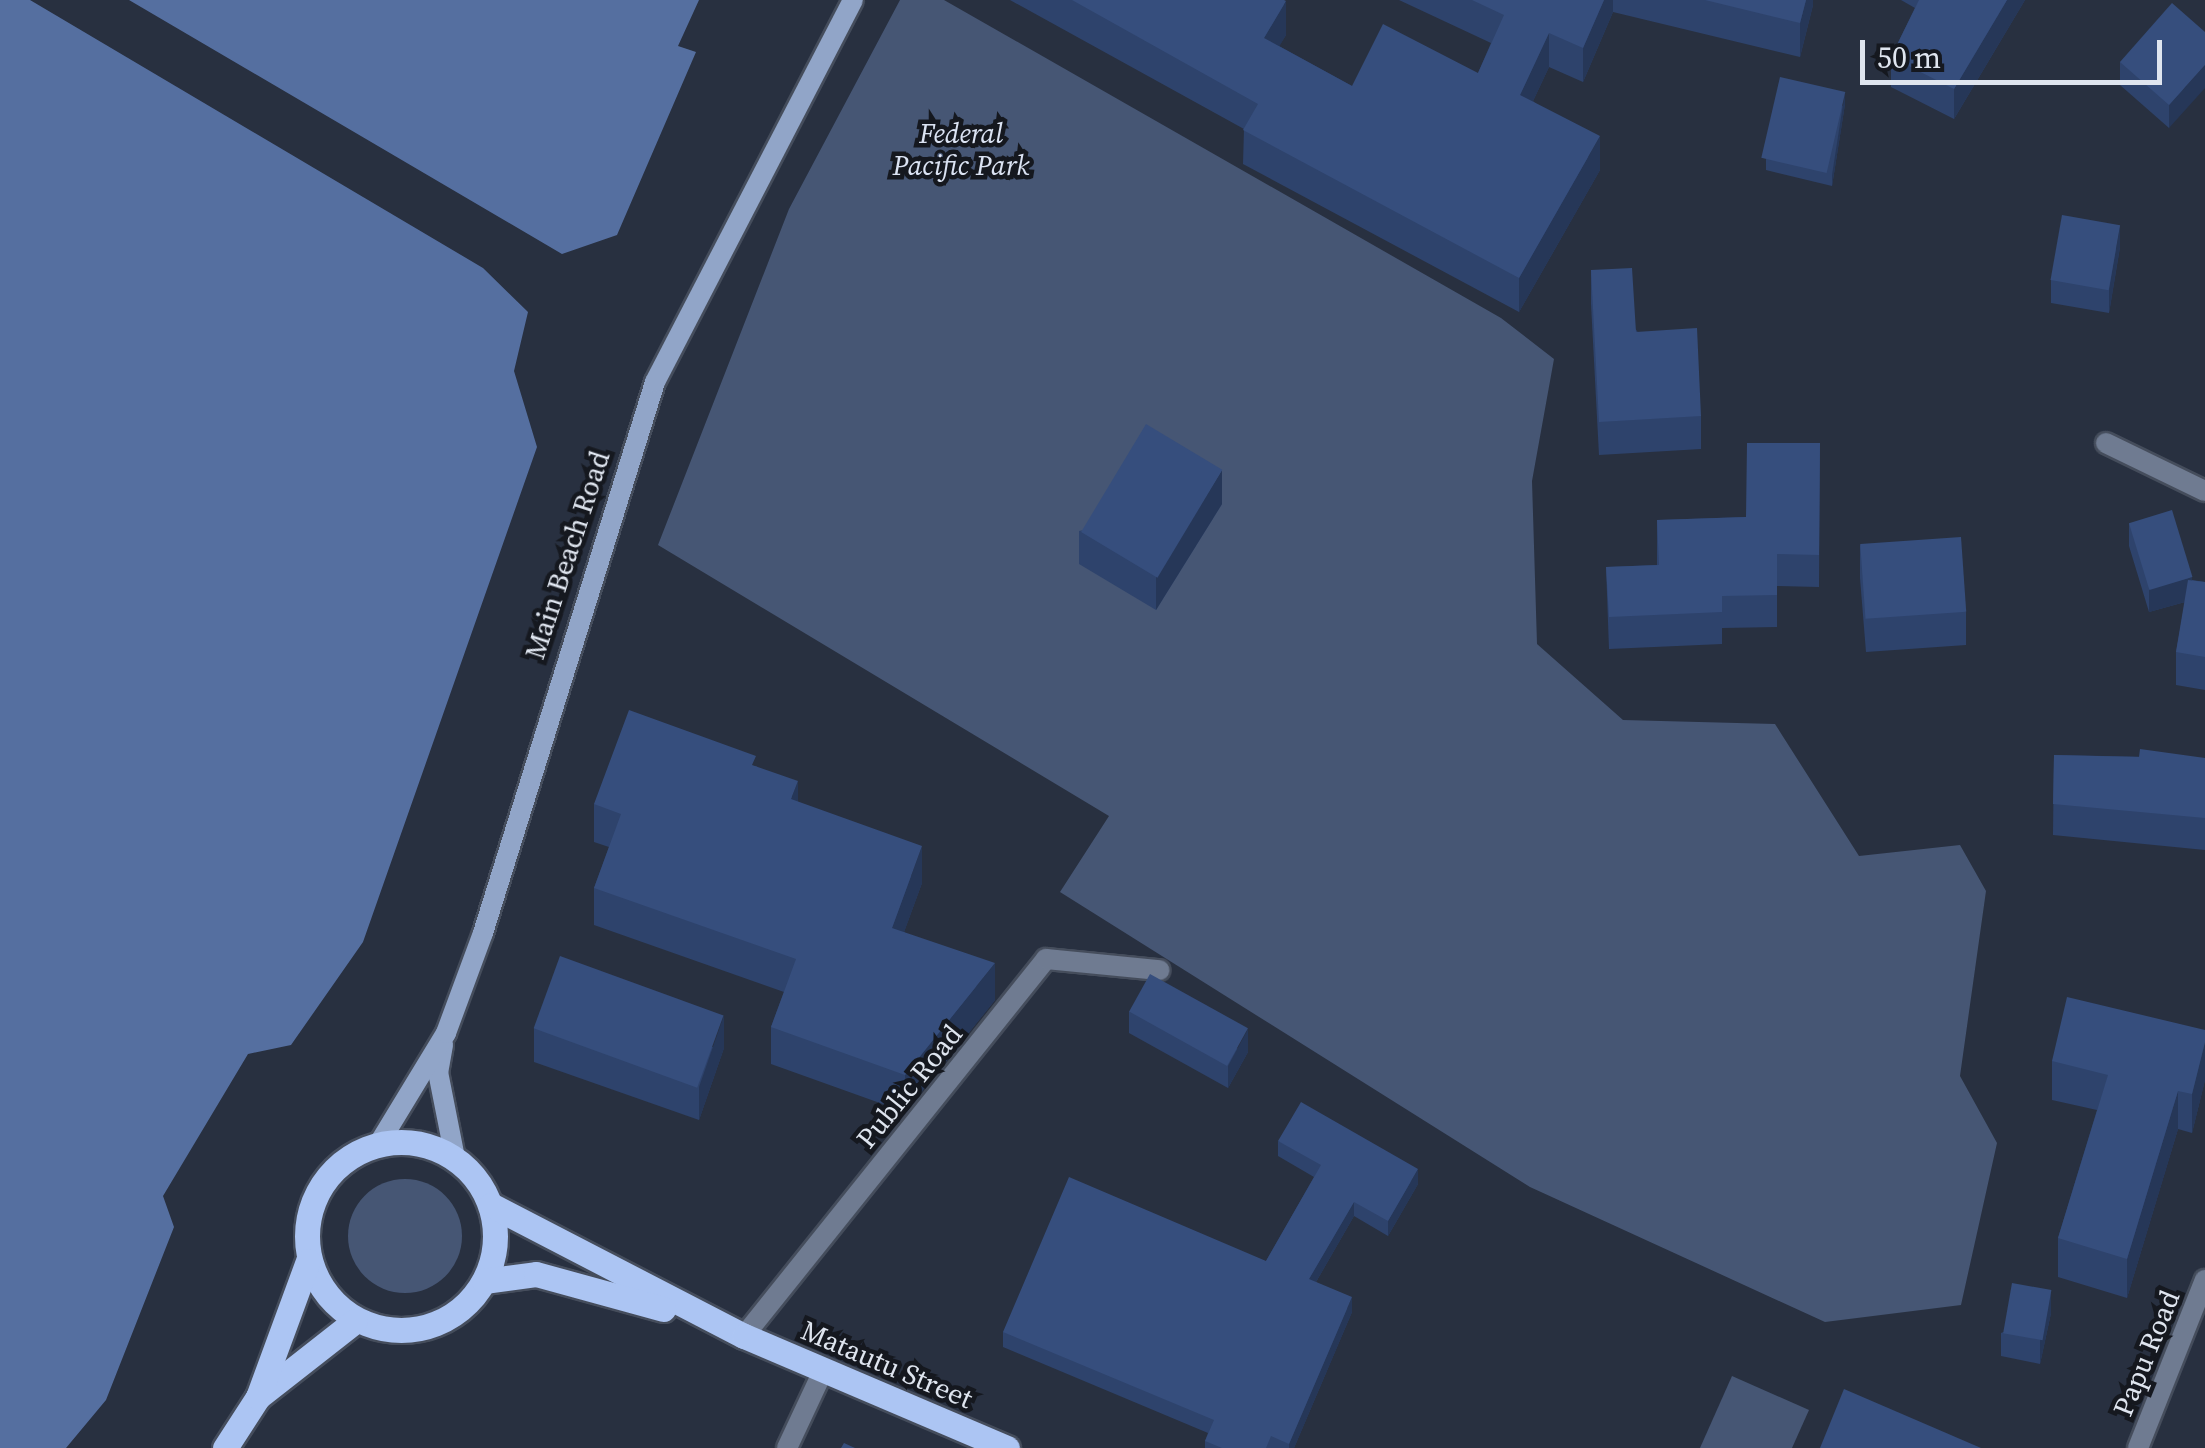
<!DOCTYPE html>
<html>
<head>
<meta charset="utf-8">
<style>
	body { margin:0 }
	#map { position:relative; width:2205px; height:1448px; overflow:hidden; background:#283040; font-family:"Source Serif 4",serif }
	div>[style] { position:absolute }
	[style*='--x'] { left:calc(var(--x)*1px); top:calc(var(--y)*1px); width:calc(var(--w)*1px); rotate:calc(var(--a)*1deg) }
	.green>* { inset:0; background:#465674 }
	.round { border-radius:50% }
	.water>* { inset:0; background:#556fa0 }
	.roads { filter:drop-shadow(2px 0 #454d5c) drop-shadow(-2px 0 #454d5c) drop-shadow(0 2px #454d5c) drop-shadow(0 -2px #454d5c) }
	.minor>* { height:20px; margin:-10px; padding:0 10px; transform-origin:10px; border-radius:10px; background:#6f7b91 }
	.secondary>* { height:20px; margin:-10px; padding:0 10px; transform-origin:10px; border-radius:10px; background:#91a5c8 }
	.primary>* { height:25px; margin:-12.5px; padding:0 12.5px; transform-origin:12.5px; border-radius:12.5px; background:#acc5f3 }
	.primary>.ring { margin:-12.5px; padding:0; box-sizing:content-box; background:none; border:25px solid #acc5f3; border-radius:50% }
	.wall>* { inset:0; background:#2e436c }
	.shaded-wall>* { inset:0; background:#263758 }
	.building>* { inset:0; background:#364e7d; transform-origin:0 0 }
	span { translate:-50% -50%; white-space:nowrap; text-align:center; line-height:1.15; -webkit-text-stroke:9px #15181f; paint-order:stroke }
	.park-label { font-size:28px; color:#dbe3f3; font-style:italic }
	.street-label { font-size:28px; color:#dfe5ef }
	.scale { position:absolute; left:1860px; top:40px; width:302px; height:45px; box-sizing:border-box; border:5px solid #dfe5ef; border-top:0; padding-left:12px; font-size:30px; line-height:35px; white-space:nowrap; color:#dfe5ef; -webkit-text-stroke:8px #15181f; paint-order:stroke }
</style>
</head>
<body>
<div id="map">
	<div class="green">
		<div style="clip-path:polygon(900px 0,944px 0,1501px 318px,1554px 359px,1532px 481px,1537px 644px,1623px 720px,1775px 724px,1859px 856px,1960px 845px,1986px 891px,1960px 1076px,1997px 1143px,1961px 1305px,1825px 1322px,1530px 1187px,1060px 892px,1109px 816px,658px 545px,789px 209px)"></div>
		<div class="round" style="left:348px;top:1179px;width:114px;height:114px"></div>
		<div style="clip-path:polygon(1732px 1376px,1809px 1410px,1792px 1448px,1700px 1448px)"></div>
	</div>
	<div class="water">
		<div style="clip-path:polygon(0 0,30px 0,483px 268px,528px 312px,514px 371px,537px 447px,363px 942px,291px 1045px,248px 1054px,163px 1196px,174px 1227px,106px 1400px,66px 1448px,0 1448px)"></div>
		<div style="clip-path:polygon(129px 0,699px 0,678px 46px,696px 52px,617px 235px,562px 254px)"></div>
	</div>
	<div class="roads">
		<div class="minor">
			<div style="--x:2106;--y:443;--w:110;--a:25.9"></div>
			<div style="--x:744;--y:1336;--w:483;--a:-51.3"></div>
			<div style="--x:1046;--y:959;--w:114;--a:5.6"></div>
			<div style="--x:787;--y:1448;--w:85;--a:-64.9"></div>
			<div style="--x:2138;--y:1448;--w:181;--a:-68.3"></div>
		</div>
		<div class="secondary">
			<div style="--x:443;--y:1045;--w:27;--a:100"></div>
			<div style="--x:438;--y:1072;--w:88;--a:78.8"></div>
			<div style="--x:378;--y:1145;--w:131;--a:-58.7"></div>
			<div style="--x:446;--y:1033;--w:107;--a:-69.7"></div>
			<div style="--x:483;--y:933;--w:577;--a:-72.66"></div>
			<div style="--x:655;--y:382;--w:430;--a:-62.6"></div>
		</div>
		<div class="primary">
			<div class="ring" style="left:307px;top:1142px;width:163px;height:163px"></div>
			<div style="--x:491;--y:1205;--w:285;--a:27.4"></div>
			<div style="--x:744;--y:1336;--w:286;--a:23.1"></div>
			<div style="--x:484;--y:1281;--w:52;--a:-7.7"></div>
			<div style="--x:536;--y:1274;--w:132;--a:15.4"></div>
			<div style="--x:258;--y:1397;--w:123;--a:-38.1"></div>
			<div style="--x:225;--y:1448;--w:61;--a:-57.1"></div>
			<div style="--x:258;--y:1397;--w:145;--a:-69.8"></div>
		</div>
	</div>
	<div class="wall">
		<div style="clip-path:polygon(1010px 0,1284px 0,1286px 35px,1279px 46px,1352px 86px,1478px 73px,1491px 43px,1399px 0,1813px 0,1813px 5px,1800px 57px,1613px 12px,1583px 82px,1549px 67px,1533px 101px,1600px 170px,1519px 312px,1243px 164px,1244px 129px)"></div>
		<div style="clip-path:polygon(1901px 0,2025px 0,1954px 119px,1891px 87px,1891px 57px,1915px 8px)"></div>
		<div style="clip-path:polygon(2205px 32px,2169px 128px,2120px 85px,2120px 62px)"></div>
		<div style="clip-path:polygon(1845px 104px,1832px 186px,1766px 170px,1766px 159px)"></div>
		<div style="clip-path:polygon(2120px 247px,2109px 313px,2051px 303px,2051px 280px)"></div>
		<div style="clip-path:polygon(1591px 270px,1701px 416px,1701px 449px,1599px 455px,1591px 304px)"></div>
		<div style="clip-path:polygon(1820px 443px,1819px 587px,1777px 586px,1777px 627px,1722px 628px,1722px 644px,1609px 649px,1606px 567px,1657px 565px,1657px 520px,1746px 517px)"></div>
		<div style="clip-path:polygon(1222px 504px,1156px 610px,1079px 564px,1079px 531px)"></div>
		<div style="clip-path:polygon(2129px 523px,2192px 580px,2205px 582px,2205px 690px,2176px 685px,2176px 652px,2185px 602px,2149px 612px,2129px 546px)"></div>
		<div style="clip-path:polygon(1860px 545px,1966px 612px,1966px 645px,1866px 652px,1860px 578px)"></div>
		<div style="clip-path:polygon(2054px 755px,2205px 758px,2205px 850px,2053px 835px)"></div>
		<div style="clip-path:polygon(756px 766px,798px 802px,922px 883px,904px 932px,995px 1000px,905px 1112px,771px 1064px,771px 1027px,784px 992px,594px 925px,594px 888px,609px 847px,594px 842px,594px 804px)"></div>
		<div style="clip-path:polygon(1129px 1011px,1248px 1052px,1228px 1088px,1129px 1033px)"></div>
		<div style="clip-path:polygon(534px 1028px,724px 1048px,699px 1120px,534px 1062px)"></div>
		<div style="clip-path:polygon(2205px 1030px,2205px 1080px,2192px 1133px,2178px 1129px,2127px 1298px,2058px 1277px,2058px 1238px,2097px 1110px,2052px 1100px,2052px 1061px)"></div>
		<div style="clip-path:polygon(1278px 1141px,1418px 1184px,1388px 1236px,1354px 1216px,1316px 1282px,1352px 1312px,1294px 1448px,1205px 1448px,1205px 1441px,1208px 1433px,1003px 1347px,1003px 1332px,1266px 1261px,1314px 1177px,1278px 1156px)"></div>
		<div style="clip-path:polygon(2051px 1313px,2040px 1364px,2001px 1356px,2001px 1333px)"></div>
	</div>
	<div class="shaded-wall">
		<div style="clip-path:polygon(1604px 0,1613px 0,1613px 12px,1583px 82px,1583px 48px)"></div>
		<div style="clip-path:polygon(1806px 0,1813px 0,1813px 5px,1800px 57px,1800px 23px)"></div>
		<div style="clip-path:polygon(2007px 0,2025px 0,1954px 119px,1954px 89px)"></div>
		<div style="clip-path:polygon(1286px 1px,1286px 35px,1264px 72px,1264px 38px)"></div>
		<div style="clip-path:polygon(1549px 33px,1549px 67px,1520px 129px,1520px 95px)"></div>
		<div style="clip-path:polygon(2205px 65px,2205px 88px,2169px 128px,2169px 105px)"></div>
		<div style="clip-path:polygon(1845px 92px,1845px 104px,1832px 186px,1832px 175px)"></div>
		<div style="clip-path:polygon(1600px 136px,1600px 170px,1519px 312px,1519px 278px)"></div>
		<div style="clip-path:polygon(2120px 225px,2120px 247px,2109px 313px,2109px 290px)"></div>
		<div style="clip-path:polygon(1222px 470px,1222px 504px,1156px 610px,1156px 577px)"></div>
		<div style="clip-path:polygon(2192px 577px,2192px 600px,2149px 612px,2149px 589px)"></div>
		<div style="clip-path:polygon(798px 781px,798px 818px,791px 799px)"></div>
		<div style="clip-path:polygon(922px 846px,922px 883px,892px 965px,892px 928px)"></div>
		<div style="clip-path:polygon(995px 963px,995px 1000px,905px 1112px,905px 1075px)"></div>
		<div style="clip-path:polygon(724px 1015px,724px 1048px,699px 1120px,699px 1087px)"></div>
		<div style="clip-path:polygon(1248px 1029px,1248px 1052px,1228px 1088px,1228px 1066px)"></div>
		<div style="clip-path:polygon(2205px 1042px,2205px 1080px,2192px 1133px,2192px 1094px)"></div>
		<div style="clip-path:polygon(2178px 1091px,2178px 1129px,2127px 1298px,2127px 1259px)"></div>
		<div style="clip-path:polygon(1418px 1169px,1418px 1184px,1388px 1236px,1388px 1221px)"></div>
		<div style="clip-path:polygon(1354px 1202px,1354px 1216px,1309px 1294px,1309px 1279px)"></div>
		<div style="clip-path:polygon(2051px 1290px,2051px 1313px,2040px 1364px,2040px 1341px)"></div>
		<div style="clip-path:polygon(1352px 1297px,1352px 1312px,1294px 1448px,1289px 1448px,1289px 1444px)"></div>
	</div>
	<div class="building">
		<div style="clip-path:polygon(1072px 0,1284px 0,1286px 1px,1264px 38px,1352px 86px,1383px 24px,1478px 73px,1504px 15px,1472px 0,1604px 0,1583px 48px,1549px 33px,1520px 95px,1600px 136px,1519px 278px,1243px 130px,1258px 104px)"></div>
		<div style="clip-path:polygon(1705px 0,1806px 0,1800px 23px)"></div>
		<div style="clip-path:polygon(1919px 0,2007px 0,1954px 89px,1891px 57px)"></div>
		<div style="clip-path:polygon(2172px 3px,2205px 32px,2205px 65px,2169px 105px,2120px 62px)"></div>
		<div style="left:1780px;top:77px;width:67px;height:83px;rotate:13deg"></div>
		<div style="left:2062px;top:215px;width:59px;height:66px;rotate:10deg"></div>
		<div style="clip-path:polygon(1632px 268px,1636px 332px,1697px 328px,1701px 416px,1599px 422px,1591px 270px)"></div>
		<div style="left:1146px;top:424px;width:89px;height:126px;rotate:31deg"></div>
		<div style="clip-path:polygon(1747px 443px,1820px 443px,1819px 555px,1777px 554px,1777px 595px,1722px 596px,1722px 612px,1609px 617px,1606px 567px,1659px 565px,1657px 520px,1746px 517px)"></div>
		<div style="left:2172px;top:510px;width:70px;height:45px;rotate:73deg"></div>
		<div style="left:1961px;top:537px;width:75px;height:101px;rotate:86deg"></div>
		<div style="clip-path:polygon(2188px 580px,2205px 582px,2205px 657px,2176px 652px)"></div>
		<div style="clip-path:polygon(629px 710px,756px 756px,752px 765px,798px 781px,791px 799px,922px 846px,892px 928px,995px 963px,905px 1075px,771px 1027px,796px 959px,594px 888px,621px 814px,594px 804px)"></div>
		<div style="clip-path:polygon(2140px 749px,2205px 758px,2205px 818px,2053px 804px,2054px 755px,2139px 757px)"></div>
		<div style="left:560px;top:956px;width:174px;height:77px;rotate:20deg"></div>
		<div style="left:1150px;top:974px;width:112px;height:43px;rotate:29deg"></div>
		<div style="clip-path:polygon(2067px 997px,2205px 1030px,2205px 1042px,2192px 1094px,2178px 1091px,2127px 1259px,2058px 1238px,2108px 1075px,2052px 1061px)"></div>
		<div style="clip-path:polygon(1301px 1102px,1418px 1169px,1388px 1221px,1354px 1202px,1309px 1279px,1352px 1297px,1289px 1444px,1271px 1436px,1266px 1448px,1222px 1448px,1205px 1441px,1214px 1420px,1003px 1332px,1069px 1177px,1266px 1261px,1321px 1165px,1278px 1141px)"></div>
		<div style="left:2012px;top:1283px;width:40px;height:51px;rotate:10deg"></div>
		<div style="clip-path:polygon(1844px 1389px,1981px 1448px,1820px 1448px)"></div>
		<div style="clip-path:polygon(844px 1443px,855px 1448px,841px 1448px)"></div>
	</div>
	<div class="park-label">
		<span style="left:961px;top:149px">Federal<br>Pacific Park</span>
	</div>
	<div class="street-label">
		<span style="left:567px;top:555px;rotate:-72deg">Main Beach Road</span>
		<span style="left:909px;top:1086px;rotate:-51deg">Public Road</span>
		<span style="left:2146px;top:1353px;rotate:-68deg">Papu Road</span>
		<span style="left:887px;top:1364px;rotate:23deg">Matautu Street</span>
	</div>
	<div class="scale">50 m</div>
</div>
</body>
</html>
